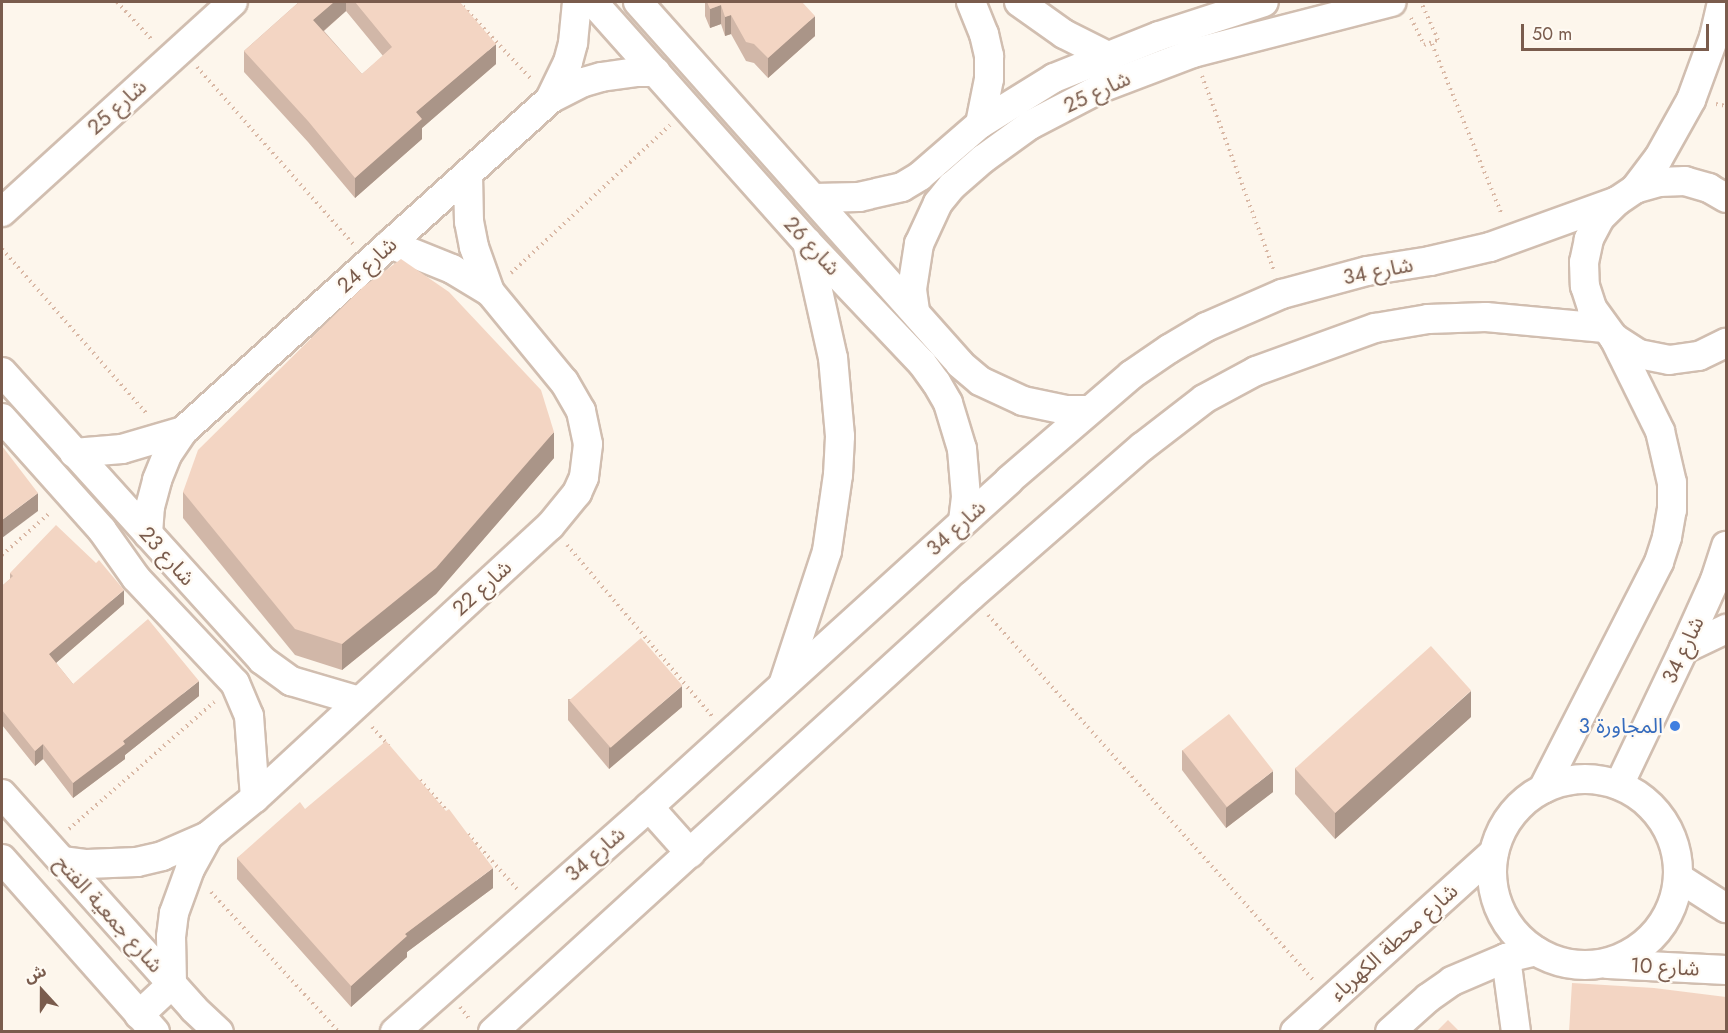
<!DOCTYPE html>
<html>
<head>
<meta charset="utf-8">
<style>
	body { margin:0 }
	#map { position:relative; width:1728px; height:1033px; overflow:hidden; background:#fdf6ec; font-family:Jost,"Noto Sans Arabic",sans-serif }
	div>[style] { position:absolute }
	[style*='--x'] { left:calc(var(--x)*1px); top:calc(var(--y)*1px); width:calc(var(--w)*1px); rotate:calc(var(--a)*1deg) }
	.path>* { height:4px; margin-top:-2px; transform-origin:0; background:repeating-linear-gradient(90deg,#d9b8a5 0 1.5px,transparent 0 6px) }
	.roads { filter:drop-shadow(2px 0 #d1beb0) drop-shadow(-2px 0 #d1beb0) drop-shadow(0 2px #d1beb0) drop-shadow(0 -2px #d1beb0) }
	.minor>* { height:28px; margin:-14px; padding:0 14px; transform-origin:14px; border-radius:14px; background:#fff }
	.minor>.ring { margin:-14px; padding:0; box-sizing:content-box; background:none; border:28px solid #fff; border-radius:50% }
	.wall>* { inset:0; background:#d1b7a8 }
	.shaded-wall>* { inset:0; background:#aa9588 }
	.building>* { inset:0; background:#f3d5c3; transform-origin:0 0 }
	.dots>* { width:16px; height:16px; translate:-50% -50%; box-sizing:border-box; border:3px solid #fffaf3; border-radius:50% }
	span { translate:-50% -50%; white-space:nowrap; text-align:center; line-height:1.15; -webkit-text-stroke:4.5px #fffaf3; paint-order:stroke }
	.street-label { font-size:21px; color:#7a5c4d }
	.shop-label { font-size:21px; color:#366cbe }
	.right { translate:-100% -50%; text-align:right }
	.frame { position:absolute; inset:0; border:3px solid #7a5c4d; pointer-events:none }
	.north { position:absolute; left:12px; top:961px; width:60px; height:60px; -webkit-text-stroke:4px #fffaf3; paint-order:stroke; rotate:339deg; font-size:16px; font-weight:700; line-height:24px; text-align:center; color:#7a5c4d }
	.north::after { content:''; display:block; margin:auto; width:21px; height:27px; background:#7a5c4d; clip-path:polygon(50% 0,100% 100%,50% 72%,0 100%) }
	.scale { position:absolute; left:1521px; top:24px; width:188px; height:27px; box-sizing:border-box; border:3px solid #7a5c4d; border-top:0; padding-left:8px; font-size:18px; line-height:21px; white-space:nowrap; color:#7a5c4d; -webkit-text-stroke:4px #fffaf3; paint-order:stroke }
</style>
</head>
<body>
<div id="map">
	<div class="path">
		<div style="--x:117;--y:2;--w:53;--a:47.3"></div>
		<div style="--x:459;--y:2;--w:107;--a:46.9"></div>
		<div style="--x:1411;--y:18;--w:30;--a:64"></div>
		<div style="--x:1424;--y:45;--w:15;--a:-20"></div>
		<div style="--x:1438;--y:40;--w:42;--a:-114.1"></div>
		<div style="--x:1432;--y:44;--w:185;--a:67.7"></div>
		<div style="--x:197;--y:67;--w:236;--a:48.6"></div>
		<div style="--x:1202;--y:76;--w:208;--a:69.7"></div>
		<div style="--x:1716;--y:104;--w:10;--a:11"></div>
		<div style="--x:2;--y:249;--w:221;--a:48.7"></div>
		<div style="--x:511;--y:273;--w:217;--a:-42.9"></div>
		<div style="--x:567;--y:545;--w:224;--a:49.7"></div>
		<div style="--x:2;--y:555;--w:65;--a:-41.3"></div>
		<div style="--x:988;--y:615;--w:490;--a:48.3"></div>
		<div style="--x:372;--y:727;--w:25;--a:48"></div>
		<div style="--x:420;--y:780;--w:44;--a:48.7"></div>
		<div style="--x:69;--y:829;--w:193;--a:-41.2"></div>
		<div style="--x:468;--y:834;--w:74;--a:48.3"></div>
		<div style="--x:211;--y:892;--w:190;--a:47.6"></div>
		<div style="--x:460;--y:1007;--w:16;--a:52"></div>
	</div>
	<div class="roads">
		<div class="minor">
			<div style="--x:593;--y:2;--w:322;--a:48.3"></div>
			<div style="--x:807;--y:242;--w:167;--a:46.5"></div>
			<div style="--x:922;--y:363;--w:24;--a:54"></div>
			<div style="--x:936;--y:382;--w:24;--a:60"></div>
			<div style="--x:948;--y:403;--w:48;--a:73.1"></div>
			<div style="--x:962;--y:449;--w:48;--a:85.2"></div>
			<div style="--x:966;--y:497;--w:24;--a:97"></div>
			<div style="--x:638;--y:2;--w:484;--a:48.3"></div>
			<div style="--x:960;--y:364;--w:26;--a:40"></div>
			<div style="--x:980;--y:381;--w:47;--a:24.9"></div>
			<div style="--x:1023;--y:401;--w:44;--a:11.8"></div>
			<div style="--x:1066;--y:410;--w:23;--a:0"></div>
			<div style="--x:971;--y:2;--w:35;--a:68"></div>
			<div style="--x:984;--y:34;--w:23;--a:77"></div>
			<div style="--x:989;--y:56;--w:23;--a:90"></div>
			<div style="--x:989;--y:79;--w:46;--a:101.3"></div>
			<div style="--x:1019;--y:2;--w:55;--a:35.4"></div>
			<div style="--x:1064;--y:34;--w:49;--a:26.6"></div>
			<div style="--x:550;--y:99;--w:41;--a:-64.1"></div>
			<div style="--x:568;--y:62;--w:20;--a:-75"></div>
			<div style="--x:573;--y:43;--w:41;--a:-84.4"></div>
			<div style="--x:1635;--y:189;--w:38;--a:-53"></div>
			<div style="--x:1658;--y:159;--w:68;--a:-60.8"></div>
			<div style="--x:1691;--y:100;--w:67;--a:-69.9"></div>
			<div style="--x:1714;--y:37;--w:36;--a:-77"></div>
			<div style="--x:814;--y:198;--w:45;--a:-1.3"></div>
			<div style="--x:859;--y:197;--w:44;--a:-13.1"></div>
			<div style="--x:902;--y:187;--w:21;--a:-31"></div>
			<div style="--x:920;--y:176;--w:79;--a:-40.9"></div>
			<div style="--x:980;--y:124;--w:87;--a:-31.9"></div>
			<div style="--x:1054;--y:78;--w:113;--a:-21.8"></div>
			<div style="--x:1159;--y:36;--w:110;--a:-17.9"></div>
			<div style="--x:1726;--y:198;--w:20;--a:-150"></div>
			<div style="--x:1709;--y:188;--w:25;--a:-164"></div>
			<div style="--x:1685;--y:181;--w:26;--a:178"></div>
			<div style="--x:1659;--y:182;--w:25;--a:164"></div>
			<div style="--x:1635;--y:189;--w:22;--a:146"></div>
			<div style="--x:1617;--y:201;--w:24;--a:135"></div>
			<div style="--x:1600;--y:218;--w:24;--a:118"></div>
			<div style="--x:1589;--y:239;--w:24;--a:102"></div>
			<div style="--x:1584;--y:262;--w:24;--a:88"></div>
			<div style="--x:1585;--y:286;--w:23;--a:72"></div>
			<div style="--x:1592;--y:308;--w:37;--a:54"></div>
			<div style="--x:1614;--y:338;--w:30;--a:33"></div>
			<div style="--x:1639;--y:354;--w:31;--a:11"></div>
			<div style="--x:1669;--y:360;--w:30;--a:-8"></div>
			<div style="--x:1699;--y:356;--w:30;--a:-26"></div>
			<div style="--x:2;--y:212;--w:312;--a:-42.3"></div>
			<div style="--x:390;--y:244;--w:67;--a:22"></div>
			<div style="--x:452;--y:269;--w:44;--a:31.2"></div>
			<div style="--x:915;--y:311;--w:22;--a:-98"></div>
			<div style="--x:912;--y:289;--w:46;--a:-81.2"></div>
			<div style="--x:919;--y:244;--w:45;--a:-65.1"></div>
			<div style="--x:938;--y:203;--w:22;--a:-51"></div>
			<div style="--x:952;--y:186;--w:41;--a:-41.1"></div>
			<div style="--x:983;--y:159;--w:58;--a:-35.9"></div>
			<div style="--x:1030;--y:125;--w:80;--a:-27.5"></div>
			<div style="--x:1101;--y:88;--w:98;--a:-20.8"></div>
			<div style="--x:1193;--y:53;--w:205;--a:-14.4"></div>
			<div style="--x:2;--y:372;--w:388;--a:47.9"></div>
			<div style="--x:262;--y:660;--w:36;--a:36"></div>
			<div style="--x:291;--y:681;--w:71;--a:16.4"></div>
			<div style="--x:2;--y:418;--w:150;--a:48.2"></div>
			<div style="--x:102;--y:530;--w:59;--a:54.7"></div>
			<div style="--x:136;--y:578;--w:144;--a:46.7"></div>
			<div style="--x:235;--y:683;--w:36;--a:67"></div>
			<div style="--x:249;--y:716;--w:82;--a:85.8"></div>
			<div style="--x:74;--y:453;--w:48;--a:-4.8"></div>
			<div style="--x:122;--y:449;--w:64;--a:-16.4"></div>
			<div style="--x:148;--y:534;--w:27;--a:-86"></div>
			<div style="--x:150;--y:507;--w:28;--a:-75"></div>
			<div style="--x:157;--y:480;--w:27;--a:-68"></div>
			<div style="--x:167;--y:455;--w:29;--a:-56"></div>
			<div style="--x:183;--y:431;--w:495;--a:-42.1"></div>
			<div style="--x:550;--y:99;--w:38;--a:-27"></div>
			<div style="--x:584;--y:82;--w:18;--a:-16"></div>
			<div style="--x:601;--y:77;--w:37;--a:-8"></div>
			<div style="--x:638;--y:72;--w:18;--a:0"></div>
			<div style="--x:1684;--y:649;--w:47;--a:-25.5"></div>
			<div style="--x:783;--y:685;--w:141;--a:-71.8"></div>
			<div style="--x:827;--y:551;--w:77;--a:-81.8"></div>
			<div style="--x:838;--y:475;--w:39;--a:-87"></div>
			<div style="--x:840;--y:436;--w:78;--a:-95.1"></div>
			<div style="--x:833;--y:358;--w:119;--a:-102.6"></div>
			<div class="ring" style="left:1492px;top:779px;width:158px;height:158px"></div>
			<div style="--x:1619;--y:785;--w:151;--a:-64.5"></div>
			<div style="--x:1684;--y:649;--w:76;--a:-65.8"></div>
			<div style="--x:1715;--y:580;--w:36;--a:-72"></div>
			<div style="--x:1543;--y:789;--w:255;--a:-62.9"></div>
			<div style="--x:1659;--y:562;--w:26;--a:-72"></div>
			<div style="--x:1667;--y:537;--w:27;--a:-80"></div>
			<div style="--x:1672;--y:510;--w:27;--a:-90"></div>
			<div style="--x:1672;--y:483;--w:53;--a:-103"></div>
			<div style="--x:1660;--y:431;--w:104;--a:-116.3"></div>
			<div style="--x:2;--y:794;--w:288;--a:48.2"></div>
			<div style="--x:194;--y:1009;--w:34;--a:43"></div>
			<div style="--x:649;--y:807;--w:62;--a:48.3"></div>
			<div style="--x:2;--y:859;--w:231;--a:48.5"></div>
			<div style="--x:62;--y:861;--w:25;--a:7"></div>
			<div style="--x:87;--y:864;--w:50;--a:-2.3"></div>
			<div style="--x:137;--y:862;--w:26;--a:-13"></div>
			<div style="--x:162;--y:856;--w:50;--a:-23.5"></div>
			<div style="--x:208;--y:836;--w:60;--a:-39"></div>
			<div style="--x:255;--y:798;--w:401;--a:-42.7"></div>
			<div style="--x:550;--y:526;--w:43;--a:-50.7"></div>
			<div style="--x:577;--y:493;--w:17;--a:-66"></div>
			<div style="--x:584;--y:477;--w:33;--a:-83"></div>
			<div style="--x:588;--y:444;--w:34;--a:-102"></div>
			<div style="--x:581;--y:411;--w:34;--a:-120"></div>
			<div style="--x:564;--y:382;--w:117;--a:-129.4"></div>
			<div style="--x:490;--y:292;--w:48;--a:-109.6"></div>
			<div style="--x:474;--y:247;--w:25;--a:-101"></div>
			<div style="--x:469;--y:222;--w:48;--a:-91.2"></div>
			<div style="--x:1679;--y:878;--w:56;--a:32.6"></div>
			<div style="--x:1506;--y:958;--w:75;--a:82.3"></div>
			<div style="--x:1608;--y:964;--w:118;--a:2.9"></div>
			<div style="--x:139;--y:1015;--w:45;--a:-43.2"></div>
			<div style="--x:172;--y:984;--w:47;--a:-91.2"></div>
			<div style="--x:171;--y:937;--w:24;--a:-83"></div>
			<div style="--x:174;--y:913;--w:47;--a:-70"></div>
			<div style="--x:190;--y:869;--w:38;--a:-61"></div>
			<div style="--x:395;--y:1032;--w:339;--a:-41.5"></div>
			<div style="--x:649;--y:807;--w:486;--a:-42.2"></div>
			<div style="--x:1009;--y:480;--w:161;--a:-40.7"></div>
			<div style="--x:1131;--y:375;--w:46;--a:-34.4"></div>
			<div style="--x:1169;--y:349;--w:43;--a:-30.7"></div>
			<div style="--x:1206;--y:327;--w:83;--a:-23.5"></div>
			<div style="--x:1282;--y:294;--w:88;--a:-15.1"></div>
			<div style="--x:1367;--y:271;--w:64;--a:-9"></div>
			<div style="--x:1430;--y:261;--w:62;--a:-13.1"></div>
			<div style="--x:1490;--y:247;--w:135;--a:-19.9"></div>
			<div style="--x:493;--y:1032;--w:647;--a:-42.37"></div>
			<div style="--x:971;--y:596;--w:227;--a:-41.1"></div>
			<div style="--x:1142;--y:447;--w:78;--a:-37.7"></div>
			<div style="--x:1204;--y:399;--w:59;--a:-28.3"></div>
			<div style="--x:1256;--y:371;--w:127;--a:-19.9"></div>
			<div style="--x:1375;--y:328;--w:54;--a:-9.6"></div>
			<div style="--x:1428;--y:319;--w:58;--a:-2"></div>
			<div style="--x:1486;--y:317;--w:119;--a:5.3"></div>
			<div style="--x:1295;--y:1032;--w:268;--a:-42.1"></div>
			<div style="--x:1390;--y:1032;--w:51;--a:-41.8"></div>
			<div style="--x:1428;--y:998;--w:29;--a:-35"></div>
			<div style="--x:1452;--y:981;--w:59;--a:-23.1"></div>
			<div style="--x:1506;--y:958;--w:31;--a:-13"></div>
		</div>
	</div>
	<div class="wall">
		<div style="clip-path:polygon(evenodd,299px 2px,460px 2px,496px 64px,422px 128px,422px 139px,355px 198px,308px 142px,244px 72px,244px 51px,299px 2px,346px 11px,383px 56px,362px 74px,324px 31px,346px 11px)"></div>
		<div style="clip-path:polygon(705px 2px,802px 2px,815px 36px,768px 78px,754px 63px,746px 61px,731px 34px,725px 36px,721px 24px,710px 28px,705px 16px)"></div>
		<div style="clip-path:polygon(554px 458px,436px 594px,342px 670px,295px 655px,183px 518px,183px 492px)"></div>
		<div style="clip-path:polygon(10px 573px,124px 604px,56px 663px,73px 684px,199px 696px,125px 755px,125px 759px,73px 798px,43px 759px,35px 766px,2px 725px,2px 586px,10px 579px)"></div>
		<div style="clip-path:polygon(568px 699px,682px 707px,609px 769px,568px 720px)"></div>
		<div style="clip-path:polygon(1471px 717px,1335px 839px,1295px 794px,1295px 768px)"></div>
		<div style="clip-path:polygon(1182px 750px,1273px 792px,1226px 828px,1182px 770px)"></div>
		<div style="clip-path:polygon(305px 809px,493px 888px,407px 952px,407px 957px,351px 1007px,237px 879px,237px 858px)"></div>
	</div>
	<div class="shaded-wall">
		<div style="clip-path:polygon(334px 2px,346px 2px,346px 11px,313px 40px,313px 20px)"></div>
		<div style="clip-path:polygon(721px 5px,721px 24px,710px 28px,710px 9px)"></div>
		<div style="clip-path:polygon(731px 15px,731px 34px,725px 36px,725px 17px)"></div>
		<div style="clip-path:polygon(815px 16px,815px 36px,768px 78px,768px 58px)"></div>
		<div style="clip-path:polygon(496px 44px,496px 64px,422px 128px,422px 139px,355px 198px,355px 178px,416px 112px)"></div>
		<div style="clip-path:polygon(554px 432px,554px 458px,436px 594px,342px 670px,342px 644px)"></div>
		<div style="clip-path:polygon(38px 493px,38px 511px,2px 538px,2px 520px)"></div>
		<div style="clip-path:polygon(124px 590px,124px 604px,49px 669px,49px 654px)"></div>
		<div style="clip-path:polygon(199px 681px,199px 696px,125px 755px,125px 759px,73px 798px,73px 783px,123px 741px)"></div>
		<div style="clip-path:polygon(682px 686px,682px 707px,609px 769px,609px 748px)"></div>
		<div style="clip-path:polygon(1471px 691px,1471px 717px,1335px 839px,1335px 813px)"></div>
		<div style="clip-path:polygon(43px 744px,43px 759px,35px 766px,35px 751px)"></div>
		<div style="clip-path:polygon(1273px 771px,1273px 792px,1226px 828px,1226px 808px)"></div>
		<div style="clip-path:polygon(493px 868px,493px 888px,407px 952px,407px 957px,351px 1007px,351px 986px,405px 934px)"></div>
	</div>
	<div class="building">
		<div style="clip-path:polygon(299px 2px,334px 2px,313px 20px,362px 74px,392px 47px,355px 2px,460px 2px,496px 44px,416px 112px,422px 119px,355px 178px,308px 121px,244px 51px)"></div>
		<div style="clip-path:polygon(707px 2px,802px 2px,815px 16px,768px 58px,754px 44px,746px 42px,731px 15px,725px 17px,721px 5px,710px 9px)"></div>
		<div style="clip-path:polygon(401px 259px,449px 292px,541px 390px,554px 432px,436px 568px,342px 644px,295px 629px,183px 492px,198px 450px,363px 287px)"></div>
		<div style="clip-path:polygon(2px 446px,38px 493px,2px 520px)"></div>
		<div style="clip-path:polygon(56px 525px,96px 563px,99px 560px,124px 590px,49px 654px,73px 684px,148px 619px,199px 681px,123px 741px,125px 744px,73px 783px,43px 744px,35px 751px,2px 710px,2px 586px,13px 576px,10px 573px)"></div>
		<div style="left:641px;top:638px;width:63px;height:95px;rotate:49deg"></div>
		<div style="left:1431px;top:646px;width:60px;height:183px;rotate:48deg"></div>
		<div style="left:1229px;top:714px;width:72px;height:59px;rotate:52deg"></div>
		<div style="clip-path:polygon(386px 741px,446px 811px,449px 809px,493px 868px,405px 934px,407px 936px,351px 986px,237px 858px,300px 802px,305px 809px)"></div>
		<div style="clip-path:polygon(1572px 983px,1654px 988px,1726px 997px,1726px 1032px,1569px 1032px)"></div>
		<div style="clip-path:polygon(1448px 1020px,1460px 1032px,1436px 1032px)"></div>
	</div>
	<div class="dots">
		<div style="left:1675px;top:726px;background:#3f7fe0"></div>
	</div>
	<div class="street-label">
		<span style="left:1097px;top:92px;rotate:-25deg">شارع 25</span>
		<span style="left:117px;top:107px;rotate:-42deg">شارع 25</span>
		<span style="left:812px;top:246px;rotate:47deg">شارع 26</span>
		<span style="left:367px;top:265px;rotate:-42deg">شارع 24</span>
		<span style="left:1378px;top:271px;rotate:-11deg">شارع 34</span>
		<span style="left:956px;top:528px;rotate:-42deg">شارع 34</span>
		<span style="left:167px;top:556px;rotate:48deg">شارع 23</span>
		<span style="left:482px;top:588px;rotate:-42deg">شارع 22</span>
		<span style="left:1683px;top:650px;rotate:-65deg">شارع 34</span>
		<span style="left:595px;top:854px;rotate:-41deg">شارع 34</span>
		<span style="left:109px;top:914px;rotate:48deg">شارع جمعية الفتح</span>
		<span style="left:1394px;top:942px;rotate:-42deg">شارع محطة الكهرباء</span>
		<span style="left:1665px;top:967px;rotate:3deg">شارع 10</span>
	</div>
	<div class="shop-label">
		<span class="right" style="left:1663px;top:726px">المجاورة 3</span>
	</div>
	<div class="frame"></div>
	<div class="north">ش</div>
	<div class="scale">50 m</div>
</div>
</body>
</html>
